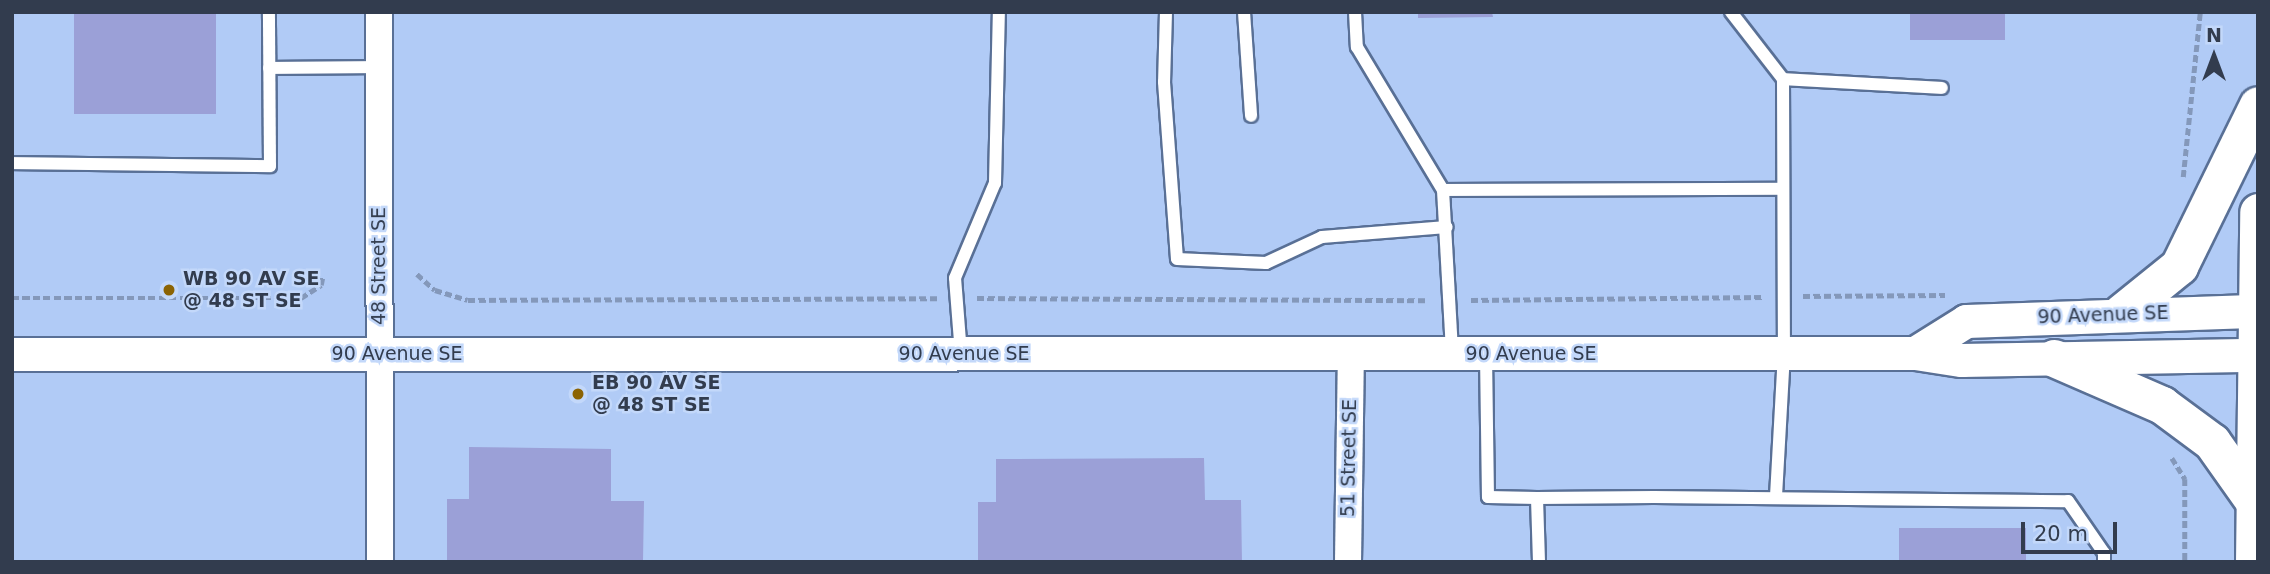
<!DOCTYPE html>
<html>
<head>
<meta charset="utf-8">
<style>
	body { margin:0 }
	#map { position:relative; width:2270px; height:574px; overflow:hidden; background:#b1cbf6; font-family:"DejaVu Sans",sans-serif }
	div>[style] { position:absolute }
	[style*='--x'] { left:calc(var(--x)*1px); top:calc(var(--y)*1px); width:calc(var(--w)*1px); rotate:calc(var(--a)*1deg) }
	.building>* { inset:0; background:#9ba0d7; transform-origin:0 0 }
	.path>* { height:4.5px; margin-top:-2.25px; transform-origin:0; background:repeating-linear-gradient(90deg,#8498ba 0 7px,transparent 0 10.5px) }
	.roads { filter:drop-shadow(2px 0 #597096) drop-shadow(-2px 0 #597096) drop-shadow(0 2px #597096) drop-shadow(0 -2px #597096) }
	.service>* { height:12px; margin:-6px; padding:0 6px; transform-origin:6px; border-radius:6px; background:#fff }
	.minor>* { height:26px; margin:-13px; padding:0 13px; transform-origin:13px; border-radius:13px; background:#fff }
	.tertiary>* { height:33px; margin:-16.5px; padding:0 16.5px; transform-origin:16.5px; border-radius:16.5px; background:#fff }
	.secondary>* { height:37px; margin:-18.5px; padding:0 18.5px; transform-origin:18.5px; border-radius:18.5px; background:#fff }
	.dots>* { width:19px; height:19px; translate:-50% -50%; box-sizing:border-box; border:4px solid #c3d8fa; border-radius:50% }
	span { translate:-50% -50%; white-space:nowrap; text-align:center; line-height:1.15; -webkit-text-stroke:5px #c3d8fa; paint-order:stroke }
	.street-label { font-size:19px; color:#323c4e }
	.poi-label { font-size:19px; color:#323c4e; font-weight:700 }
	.left { translate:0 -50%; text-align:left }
	.frame { position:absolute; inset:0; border:14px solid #323c4e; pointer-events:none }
	.north { position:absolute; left:2179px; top:21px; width:70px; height:70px; -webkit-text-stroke:5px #c3d8fa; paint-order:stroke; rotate:0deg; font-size:19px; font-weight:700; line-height:28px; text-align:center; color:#323c4e }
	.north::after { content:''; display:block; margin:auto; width:24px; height:32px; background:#323c4e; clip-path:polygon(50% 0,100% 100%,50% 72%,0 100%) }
	.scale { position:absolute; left:2021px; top:522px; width:96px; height:32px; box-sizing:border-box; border:4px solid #323c4e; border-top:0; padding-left:9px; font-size:21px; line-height:24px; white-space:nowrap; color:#323c4e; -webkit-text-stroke:5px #c3d8fa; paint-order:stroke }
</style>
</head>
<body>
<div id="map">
	<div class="building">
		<div style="left:74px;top:12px;width:142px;height:102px"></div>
		<div style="clip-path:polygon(1418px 12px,1492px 12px,1493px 17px,1418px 18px)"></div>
		<div style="left:1910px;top:12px;width:95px;height:28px"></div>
		<div style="clip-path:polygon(469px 447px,611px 449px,611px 501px,644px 501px,643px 562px,447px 562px,447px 499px,469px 499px)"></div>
		<div style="clip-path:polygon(1204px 458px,1205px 500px,1241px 500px,1242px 562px,978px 562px,978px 502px,996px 502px,996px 459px)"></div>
		<div style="left:1899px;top:528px;width:127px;height:34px"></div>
	</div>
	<div class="path">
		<div style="--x:2183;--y:177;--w:166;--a:-84.1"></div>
		<div style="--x:417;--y:274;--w:24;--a:42"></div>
		<div style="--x:435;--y:290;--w:34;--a:17"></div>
		<div style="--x:468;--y:300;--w:469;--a:-0.2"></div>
		<div style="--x:1803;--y:296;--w:142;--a:-0.4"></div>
		<div style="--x:12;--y:298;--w:289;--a:0"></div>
		<div style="--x:301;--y:298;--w:24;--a:-33"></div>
		<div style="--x:321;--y:285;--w:10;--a:-79"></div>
		<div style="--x:977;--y:298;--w:450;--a:0.3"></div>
		<div style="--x:1471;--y:300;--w:292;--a:-0.6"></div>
		<div style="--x:2172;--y:458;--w:25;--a:58"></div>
		<div style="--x:2185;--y:479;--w:83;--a:90"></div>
	</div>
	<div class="roads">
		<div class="service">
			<div style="--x:1166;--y:12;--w:70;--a:91.6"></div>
			<div style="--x:1164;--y:82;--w:177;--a:85.8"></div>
			<div style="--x:1177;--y:259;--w:89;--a:2.6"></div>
			<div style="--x:1266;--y:263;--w:62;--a:-24.9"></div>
			<div style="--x:1322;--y:237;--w:125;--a:-4.6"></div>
			<div style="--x:1244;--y:12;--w:104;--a:86.1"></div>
			<div style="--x:1355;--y:12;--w:35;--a:87"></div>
			<div style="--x:1357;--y:47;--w:167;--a:59"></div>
			<div style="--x:1443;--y:190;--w:340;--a:-0.2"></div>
			<div style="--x:1731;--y:12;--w:85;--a:52.2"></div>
			<div style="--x:1783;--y:79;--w:274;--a:89.8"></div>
			<div style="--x:1784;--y:353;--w:145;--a:93.2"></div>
			<div style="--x:269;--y:68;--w:110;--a:-0.5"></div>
			<div style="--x:1783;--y:79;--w:159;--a:3.2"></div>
			<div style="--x:12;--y:163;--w:258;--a:0.7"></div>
			<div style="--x:270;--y:166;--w:154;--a:-90.4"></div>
			<div style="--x:1443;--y:190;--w:160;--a:86.8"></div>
			<div style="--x:961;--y:354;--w:76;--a:-94.5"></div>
			<div style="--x:955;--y:278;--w:103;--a:-67.2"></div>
			<div style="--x:995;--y:183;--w:171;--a:-88.7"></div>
			<div style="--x:1486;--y:355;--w:142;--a:89.2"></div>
			<div style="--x:1488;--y:497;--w:49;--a:1.2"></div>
			<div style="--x:1539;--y:562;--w:64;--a:-91.8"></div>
			<div style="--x:1537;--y:498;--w:117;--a:-0.5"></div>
			<div style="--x:1654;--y:497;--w:414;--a:0.6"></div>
			<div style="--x:2068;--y:501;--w:63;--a:55.3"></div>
			<div style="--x:2104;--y:553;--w:9;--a:90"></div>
		</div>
		<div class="minor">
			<div style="--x:379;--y:12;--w:550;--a:89.9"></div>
			<div style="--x:1348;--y:562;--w:209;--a:-89.2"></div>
		</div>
		<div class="tertiary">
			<div style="--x:1915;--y:353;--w:60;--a:-32.1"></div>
			<div style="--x:1966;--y:321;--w:292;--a:-2"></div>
			<div style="--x:12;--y:354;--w:1903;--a:-0.03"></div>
			<div style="--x:1915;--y:353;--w:47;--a:8.7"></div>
			<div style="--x:1961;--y:360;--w:297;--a:-1"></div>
		</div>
		<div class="secondary">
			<div style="--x:2121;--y:313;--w:75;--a:-39"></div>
			<div style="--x:2179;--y:266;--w:179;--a:-63.9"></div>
			<div style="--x:2054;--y:358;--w:118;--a:23.5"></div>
			<div style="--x:2162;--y:405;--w:62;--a:36.5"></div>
			<div style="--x:2212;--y:442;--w:71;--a:54.7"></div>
			<div style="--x:2254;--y:562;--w:350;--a:-89.3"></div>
		</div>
	</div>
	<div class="dots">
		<div style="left:169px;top:290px;background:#8b6303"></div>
		<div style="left:578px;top:394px;background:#8b6303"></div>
	</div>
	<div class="street-label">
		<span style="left:379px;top:266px;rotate:-90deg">48 Street SE</span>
		<span style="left:2103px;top:315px;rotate:-2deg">90 Avenue SE</span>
		<span style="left:397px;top:354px">90 Avenue SE</span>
		<span style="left:964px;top:354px">90 Avenue SE</span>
		<span style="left:1531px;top:354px">90 Avenue SE</span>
		<span style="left:1349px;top:458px;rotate:-89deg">51 Street SE</span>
	</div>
	<div class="poi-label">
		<span class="left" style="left:183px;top:290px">WB 90 AV SE<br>@ 48 ST SE</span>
		<span class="left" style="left:592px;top:394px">EB 90 AV SE<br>@ 48 ST SE</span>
	</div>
	<div class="frame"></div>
	<div class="north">N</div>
	<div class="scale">20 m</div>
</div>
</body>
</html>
